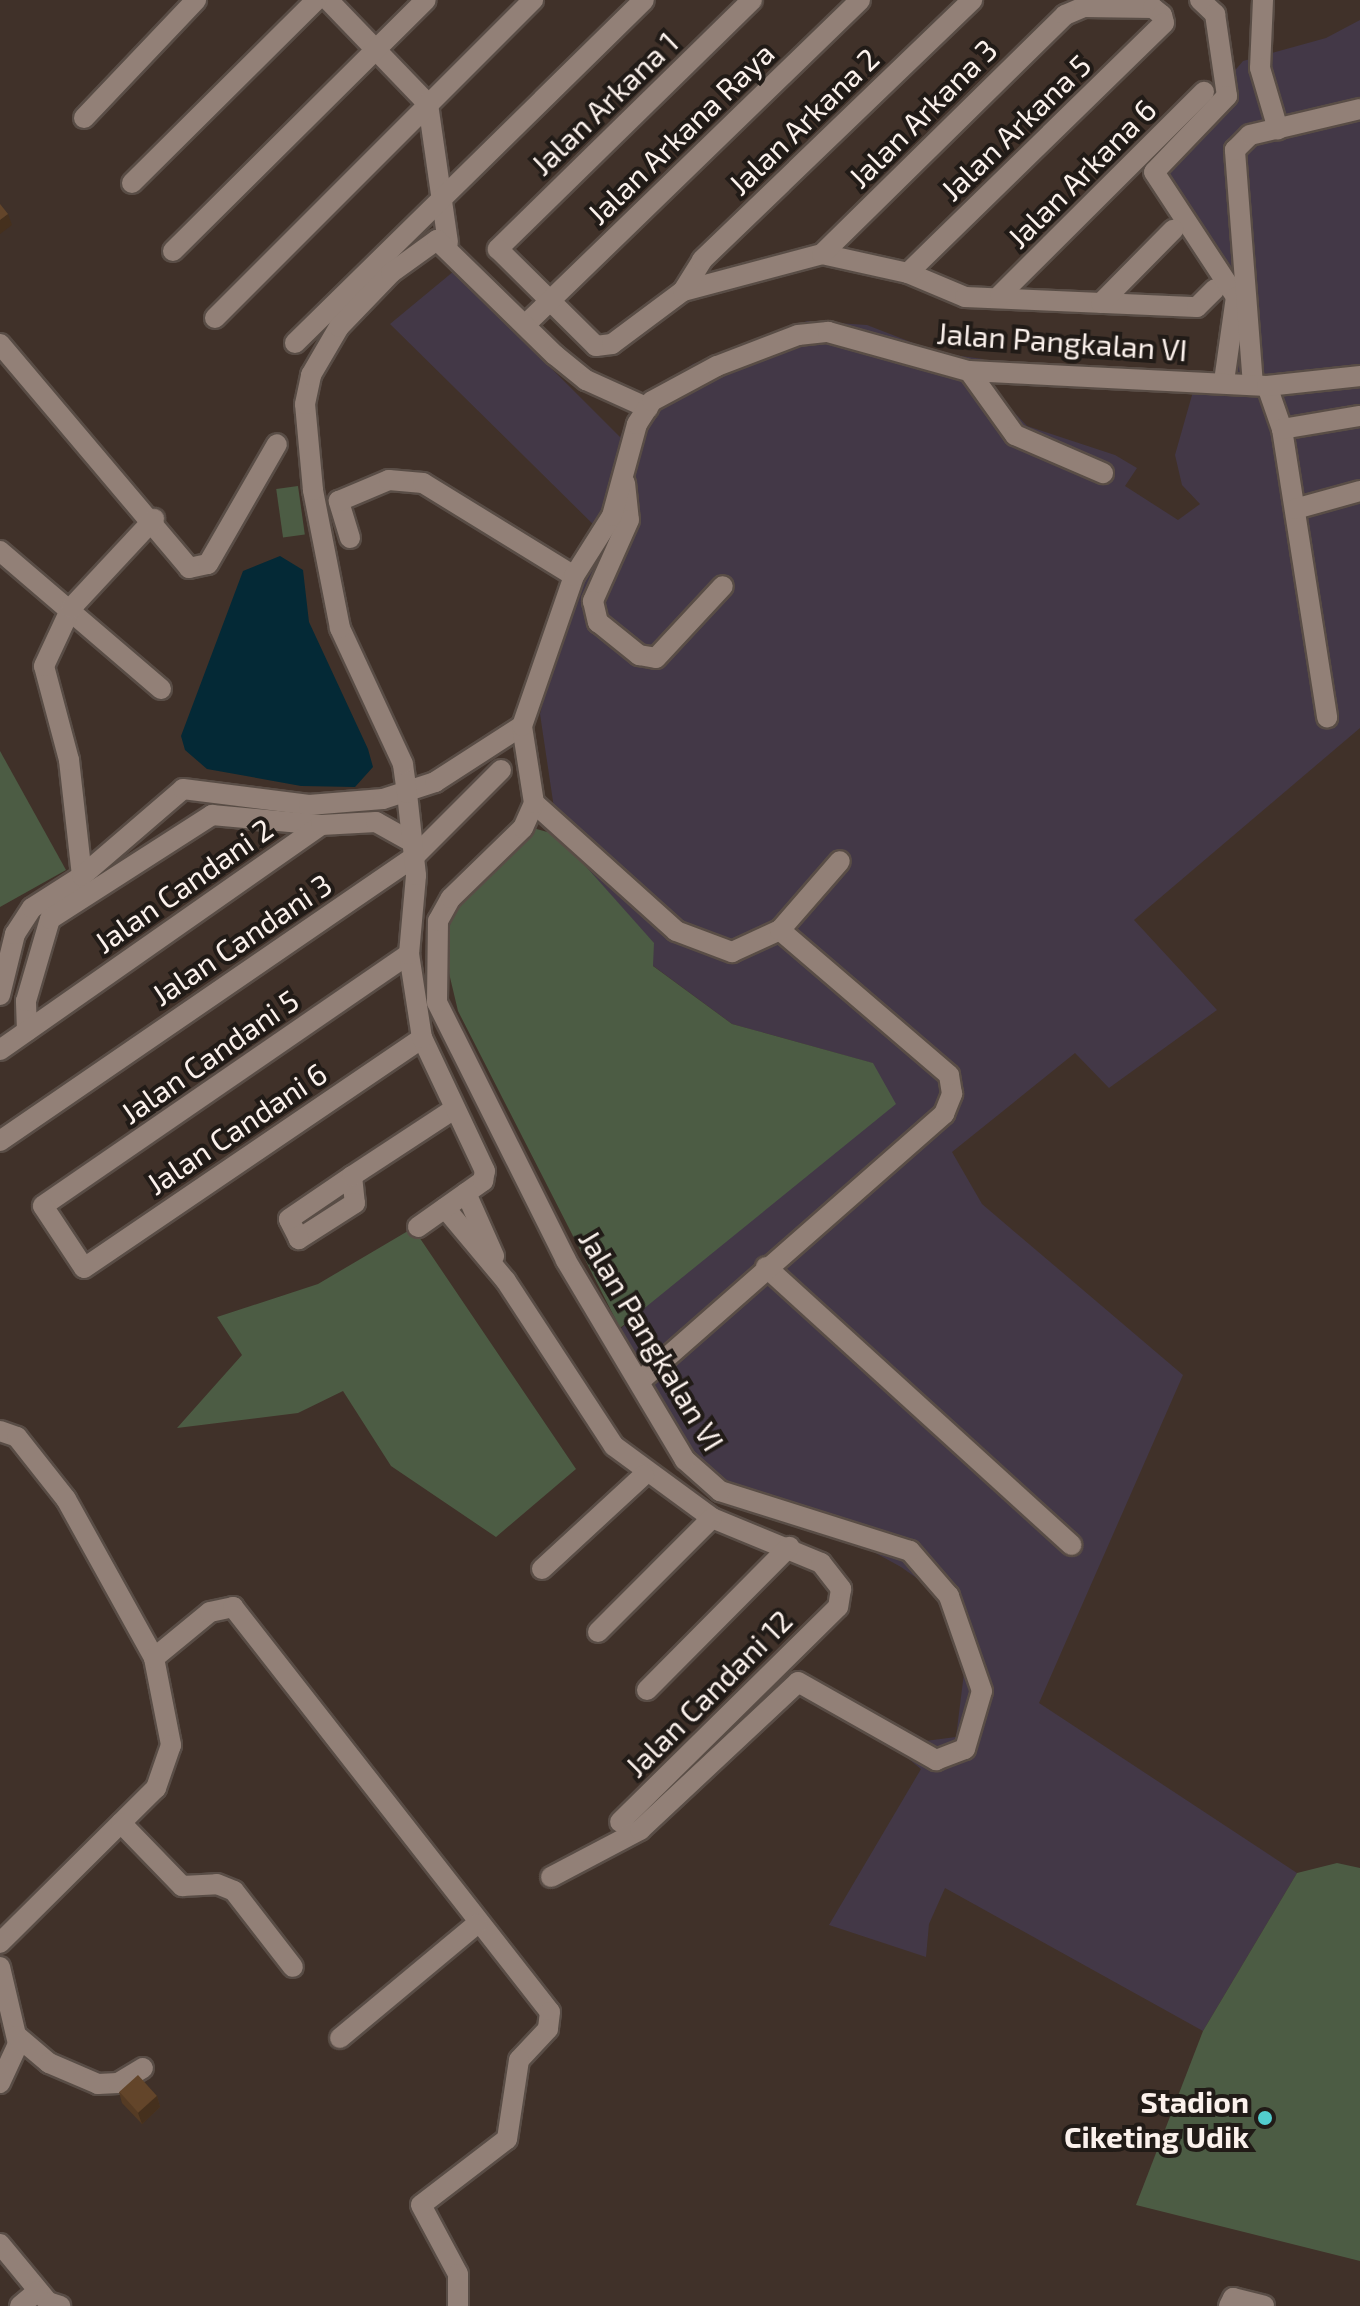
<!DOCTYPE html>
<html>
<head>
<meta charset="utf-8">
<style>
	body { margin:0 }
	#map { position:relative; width:1360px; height:2306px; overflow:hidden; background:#403129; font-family:"Exo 2",sans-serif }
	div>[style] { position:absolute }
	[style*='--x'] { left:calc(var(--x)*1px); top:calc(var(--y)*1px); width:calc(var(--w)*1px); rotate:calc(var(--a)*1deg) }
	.industrial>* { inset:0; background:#433847 }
	.green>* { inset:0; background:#4c5c44; transform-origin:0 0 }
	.water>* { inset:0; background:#042936 }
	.roads { filter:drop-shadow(2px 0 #594d46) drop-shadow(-2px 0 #594d46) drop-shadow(0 2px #594d46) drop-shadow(0 -2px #594d46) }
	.minor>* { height:20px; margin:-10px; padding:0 10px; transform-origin:10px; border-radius:10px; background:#928077 }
	.wall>* { inset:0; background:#553b24 }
	.shaded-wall>* { inset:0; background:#45301d }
	.building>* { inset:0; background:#63452a; transform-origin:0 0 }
	.dots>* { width:22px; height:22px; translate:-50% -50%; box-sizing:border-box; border:4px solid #211b17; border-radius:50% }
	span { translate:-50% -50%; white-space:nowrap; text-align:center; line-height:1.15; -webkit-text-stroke:8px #211b17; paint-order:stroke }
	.street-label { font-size:30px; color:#fbf1ec }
	.poi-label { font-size:30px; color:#fbf1ec; font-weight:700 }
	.right { translate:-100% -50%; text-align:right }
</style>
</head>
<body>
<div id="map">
	<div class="industrial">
		<div style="clip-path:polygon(1360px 20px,1360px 728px,1134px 920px,1217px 1010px,1109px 1088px,1075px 1053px,952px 1152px,982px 1204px,1183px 1375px,1039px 1703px,1297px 1873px,1203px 2031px,945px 1888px,929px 1924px,926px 1957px,829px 1925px,921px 1769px,798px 1668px,925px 1741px,956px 1737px,965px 1665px,932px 1589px,901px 1567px,850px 1539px,709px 1494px,608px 1340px,698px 1259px,872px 1063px,732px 1024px,652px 965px,653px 943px,558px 835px,540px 714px,562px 626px,607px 538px,390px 324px,454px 271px,620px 437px,634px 405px,693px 364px,807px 321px,867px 325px,939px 353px,983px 359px,997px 394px,1027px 426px,1115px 455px,1137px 468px,1125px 486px,1178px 520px,1200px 504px,1182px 485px,1175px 455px,1194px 388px,1217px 368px,1230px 300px,1147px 174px,1243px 61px,1326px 38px)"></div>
	</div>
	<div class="green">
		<div style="left:298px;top:486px;width:49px;height:22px;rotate:82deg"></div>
		<div style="clip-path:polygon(0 751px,66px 870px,0 907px)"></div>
		<div style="clip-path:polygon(533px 828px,558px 835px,654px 943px,653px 966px,732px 1024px,873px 1063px,896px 1104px,620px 1328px,458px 1011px,444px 952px,454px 907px)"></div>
		<div style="clip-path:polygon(413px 1228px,576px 1469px,496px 1537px,391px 1466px,343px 1391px,298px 1413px,177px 1428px,242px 1355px,217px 1317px,318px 1284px)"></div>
		<div style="clip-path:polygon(1337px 1863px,1360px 1868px,1360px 2261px,1136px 2205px,1203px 2031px,1297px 1873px)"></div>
	</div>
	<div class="water">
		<div style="clip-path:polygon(280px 556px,303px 570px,309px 622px,368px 749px,373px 767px,355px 787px,301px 786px,207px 769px,185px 750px,181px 736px,243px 571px)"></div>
	</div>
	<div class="roads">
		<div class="minor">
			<div style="--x:328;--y:0;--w:144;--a:46.1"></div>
			<div style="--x:428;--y:104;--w:140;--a:81.8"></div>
			<div style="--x:752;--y:0;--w:356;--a:135.6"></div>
			<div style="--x:498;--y:249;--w:138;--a:44.7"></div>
			<div style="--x:596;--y:346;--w:16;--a:-7"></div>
			<div style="--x:612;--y:344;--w:89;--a:-36.7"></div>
			<div style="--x:683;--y:291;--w:144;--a:-14.9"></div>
			<div style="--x:822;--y:254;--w:88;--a:12.5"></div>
			<div style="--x:908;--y:273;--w:62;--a:22.8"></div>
			<div style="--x:965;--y:297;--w:232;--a:2.5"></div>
			<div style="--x:1197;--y:307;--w:25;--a:-45"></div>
			<div style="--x:1200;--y:0;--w:21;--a:43"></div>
			<div style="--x:1215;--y:14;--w:83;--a:81.7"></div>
			<div style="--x:1227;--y:96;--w:105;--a:133.8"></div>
			<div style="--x:1154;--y:172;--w:149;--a:56.7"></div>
			<div style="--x:1236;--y:297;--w:85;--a:98.1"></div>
			<div style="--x:1263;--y:0;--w:68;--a:92.5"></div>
			<div style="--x:1260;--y:68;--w:64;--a:73.6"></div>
			<div style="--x:84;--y:118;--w:163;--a:-46.5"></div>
			<div style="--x:132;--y:183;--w:260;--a:-44.8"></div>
			<div style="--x:173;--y:251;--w:356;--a:-44.8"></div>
			<div style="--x:822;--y:254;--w:341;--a:-44.5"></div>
			<div style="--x:1065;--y:15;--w:21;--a:-23"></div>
			<div style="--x:1084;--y:7;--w:69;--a:0.8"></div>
			<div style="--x:1153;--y:8;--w:11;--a:38"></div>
			<div style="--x:1162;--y:15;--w:8;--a:76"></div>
			<div style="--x:1164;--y:23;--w:358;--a:135.7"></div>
			<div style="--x:683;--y:291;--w:36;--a:-58"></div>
			<div style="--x:702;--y:260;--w:375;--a:-43.9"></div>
			<div style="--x:1000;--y:295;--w:288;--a:-44.9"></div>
			<div style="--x:1101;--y:303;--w:103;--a:-45.4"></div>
			<div style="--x:215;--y:318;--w:450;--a:-45"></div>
			<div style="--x:526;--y:324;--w:465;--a:-44.1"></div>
			<div style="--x:295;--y:343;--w:489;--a:-44.5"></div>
			<div style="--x:0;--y:344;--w:293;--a:49.8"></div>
			<div style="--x:189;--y:568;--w:19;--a:-12"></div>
			<div style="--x:208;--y:564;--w:138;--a:-60.1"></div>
			<div style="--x:969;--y:371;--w:79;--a:54.3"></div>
			<div style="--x:1015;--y:435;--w:96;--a:23.4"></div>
			<div style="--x:1253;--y:385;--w:236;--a:-94.4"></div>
			<div style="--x:1235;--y:150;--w:21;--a:-45"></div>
			<div style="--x:1250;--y:135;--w:113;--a:-13.3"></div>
			<div style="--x:1267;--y:386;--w:46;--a:70.8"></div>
			<div style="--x:1282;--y:429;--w:292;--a:81.1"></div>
			<div style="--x:1282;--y:429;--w:79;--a:-9.5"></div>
			<div style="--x:625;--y:483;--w:37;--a:84"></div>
			<div style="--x:629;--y:520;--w:89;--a:114"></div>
			<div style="--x:593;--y:601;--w:22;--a:77"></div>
			<div style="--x:598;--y:622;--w:53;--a:38.8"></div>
			<div style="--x:639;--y:655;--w:17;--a:10"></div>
			<div style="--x:656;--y:658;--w:98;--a:-47.1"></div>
			<div style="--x:1295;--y:509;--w:67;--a:-15.5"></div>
			<div style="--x:350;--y:538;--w:39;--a:-107"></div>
			<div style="--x:339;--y:501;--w:54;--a:-22.8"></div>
			<div style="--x:389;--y:480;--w:34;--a:5"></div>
			<div style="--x:423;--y:483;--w:177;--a:31.6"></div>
			<div style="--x:0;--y:551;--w:212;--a:40.6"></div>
			<div style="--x:534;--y:803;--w:191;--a:42"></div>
			<div style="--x:676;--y:931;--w:60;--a:20.6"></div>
			<div style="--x:732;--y:952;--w:53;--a:-24.6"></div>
			<div style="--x:82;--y:876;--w:117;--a:-96.4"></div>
			<div style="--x:69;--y:760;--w:97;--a:-104.9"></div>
			<div style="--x:44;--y:666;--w:64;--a:-65"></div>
			<div style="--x:71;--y:608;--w:122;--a:-47"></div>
			<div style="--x:409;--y:954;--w:444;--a:145.5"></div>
			<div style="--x:43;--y:1206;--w:74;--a:56.5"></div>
			<div style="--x:84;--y:1268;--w:409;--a:-34.2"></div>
			<div style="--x:0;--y:995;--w:63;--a:-76.2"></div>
			<div style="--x:15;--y:934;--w:31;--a:-57"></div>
			<div style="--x:32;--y:908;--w:59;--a:-32.6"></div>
			<div style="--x:82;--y:876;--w:133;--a:-40.7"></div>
			<div style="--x:183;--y:789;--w:127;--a:7.2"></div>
			<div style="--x:309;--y:805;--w:74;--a:-4.6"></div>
			<div style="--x:383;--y:799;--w:55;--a:-18.1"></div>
			<div style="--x:435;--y:782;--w:103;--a:-32.8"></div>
			<div style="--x:27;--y:1031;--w:30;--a:-92"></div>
			<div style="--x:26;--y:1001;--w:85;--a:-73.7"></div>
			<div style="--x:50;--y:919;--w:193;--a:-32.7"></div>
			<div style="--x:212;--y:815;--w:109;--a:5.2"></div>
			<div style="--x:0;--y:1050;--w:392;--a:-35"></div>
			<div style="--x:321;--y:825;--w:55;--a:-3.1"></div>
			<div style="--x:376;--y:822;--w:41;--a:29.1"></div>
			<div style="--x:0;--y:1141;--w:502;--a:-34.45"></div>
			<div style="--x:414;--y:857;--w:123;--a:-45"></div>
			<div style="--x:352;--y:1176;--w:27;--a:84"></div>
			<div style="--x:355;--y:1203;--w:67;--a:147.3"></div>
			<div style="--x:299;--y:1239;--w:22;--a:-117"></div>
			<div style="--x:289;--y:1219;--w:76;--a:-34.3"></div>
			<div style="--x:352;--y:1176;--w:122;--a:-33.3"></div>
			<div style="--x:466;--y:1193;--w:69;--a:66"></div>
			<div style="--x:445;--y:1208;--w:95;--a:50.1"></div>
			<div style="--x:506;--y:1281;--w:197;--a:56.8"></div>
			<div style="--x:614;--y:1446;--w:122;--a:36.3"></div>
			<div style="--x:712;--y:1518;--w:118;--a:22.4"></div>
			<div style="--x:821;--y:1563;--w:33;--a:52"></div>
			<div style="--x:841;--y:1589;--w:18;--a:99"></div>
			<div style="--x:838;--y:1607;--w:306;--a:135.4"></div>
			<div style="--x:418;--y:1227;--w:80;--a:-35.3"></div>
			<div style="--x:483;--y:1181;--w:10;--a:-79"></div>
			<div style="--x:485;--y:1171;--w:147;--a:-115.3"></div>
			<div style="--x:422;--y:1038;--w:85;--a:-98.8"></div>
			<div style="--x:409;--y:954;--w:79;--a:-84.9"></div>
			<div style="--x:416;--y:875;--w:82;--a:-96.3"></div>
			<div style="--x:407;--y:793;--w:29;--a:-98"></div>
			<div style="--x:403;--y:764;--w:150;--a:-114.9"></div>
			<div style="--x:340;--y:628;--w:141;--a:-101.1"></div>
			<div style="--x:313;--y:490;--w:86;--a:-95.3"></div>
			<div style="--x:305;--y:404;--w:30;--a:-78"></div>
			<div style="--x:311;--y:375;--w:56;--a:-59.7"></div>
			<div style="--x:339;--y:327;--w:75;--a:-46.1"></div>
			<div style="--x:391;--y:273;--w:57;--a:-35.7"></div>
			<div style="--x:437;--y:240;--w:165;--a:44.3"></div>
			<div style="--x:555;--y:355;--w:40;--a:39"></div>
			<div style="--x:586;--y:380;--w:68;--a:24.3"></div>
			<div style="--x:766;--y:1267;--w:413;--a:42.3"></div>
			<div style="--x:640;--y:1381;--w:405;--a:-41.3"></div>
			<div style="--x:944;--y:1114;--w:22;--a:-68"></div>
			<div style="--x:952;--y:1094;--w:19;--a:-99"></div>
			<div style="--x:949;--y:1075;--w:223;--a:-139.4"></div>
			<div style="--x:780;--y:930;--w:91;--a:-49"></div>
			<div style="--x:0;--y:1431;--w:18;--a:19"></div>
			<div style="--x:17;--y:1437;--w:79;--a:51.7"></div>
			<div style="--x:66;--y:1499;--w:182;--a:61"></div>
			<div style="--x:154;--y:1658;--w:89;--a:78.9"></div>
			<div style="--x:171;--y:1745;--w:46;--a:109.2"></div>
			<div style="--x:156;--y:1788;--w:220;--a:135.2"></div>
			<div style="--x:542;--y:1569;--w:139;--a:-42.7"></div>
			<div style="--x:598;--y:1632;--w:161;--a:-45"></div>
			<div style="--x:154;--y:1658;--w:72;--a:-39.4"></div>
			<div style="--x:210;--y:1612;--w:24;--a:-12"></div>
			<div style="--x:233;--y:1607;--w:514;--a:51.95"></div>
			<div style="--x:550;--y:2012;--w:17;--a:97"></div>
			<div style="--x:548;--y:2029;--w:42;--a:133.1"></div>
			<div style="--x:519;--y:2060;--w:80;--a:98.6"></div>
			<div style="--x:507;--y:2139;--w:108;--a:142.5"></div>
			<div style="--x:421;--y:2205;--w:78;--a:61.8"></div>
			<div style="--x:458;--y:2274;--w:32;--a:90"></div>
			<div style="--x:647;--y:1690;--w:202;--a:-45.2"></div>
			<div style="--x:121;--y:1823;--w:88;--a:45.9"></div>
			<div style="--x:182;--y:1886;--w:35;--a:-3"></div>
			<div style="--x:217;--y:1884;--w:18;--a:22"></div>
			<div style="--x:234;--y:1891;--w:96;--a:52.2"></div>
			<div style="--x:551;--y:1877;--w:101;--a:-27.8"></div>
			<div style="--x:640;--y:1830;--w:216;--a:-43.1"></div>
			<div style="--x:798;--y:1682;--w:159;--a:29.5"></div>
			<div style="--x:936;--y:1760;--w:31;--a:-21"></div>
			<div style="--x:965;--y:1749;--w:60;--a:-73.7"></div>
			<div style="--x:982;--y:1691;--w:101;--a:-109.2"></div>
			<div style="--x:949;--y:1596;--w:60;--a:-130.9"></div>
			<div style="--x:910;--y:1551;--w:199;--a:-162.5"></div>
			<div style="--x:720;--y:1491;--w:47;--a:-138.5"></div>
			<div style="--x:685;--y:1460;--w:233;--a:-120.8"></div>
			<div style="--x:566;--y:1260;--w:288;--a:-116.6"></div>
			<div style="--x:437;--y:1002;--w:81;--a:-89.3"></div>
			<div style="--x:438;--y:921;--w:26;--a:-61"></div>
			<div style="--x:451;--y:898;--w:100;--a:-44.2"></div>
			<div style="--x:523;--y:828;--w:27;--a:-66"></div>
			<div style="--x:534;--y:803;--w:78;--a:-98.9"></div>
			<div style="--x:522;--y:726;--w:159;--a:-70.9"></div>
			<div style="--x:574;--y:576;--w:71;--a:-57.7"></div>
			<div style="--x:612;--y:516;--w:95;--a:-74.8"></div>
			<div style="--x:637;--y:424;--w:27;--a:-57"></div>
			<div style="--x:652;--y:401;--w:74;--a:-28.3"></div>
			<div style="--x:717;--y:366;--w:87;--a:-20.9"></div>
			<div style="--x:798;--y:335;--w:30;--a:-6"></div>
			<div style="--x:828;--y:332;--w:146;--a:15.5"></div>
			<div style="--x:969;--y:371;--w:298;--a:2.9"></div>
			<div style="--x:1267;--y:386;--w:94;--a:-6.1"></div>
			<div style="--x:0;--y:1967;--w:79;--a:76.8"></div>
			<div style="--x:18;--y:2044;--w:43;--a:114.8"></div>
			<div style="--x:17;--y:2036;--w:42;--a:40.2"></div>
			<div style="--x:49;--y:2063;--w:53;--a:23.2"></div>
			<div style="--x:98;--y:2084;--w:20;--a:-3"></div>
			<div style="--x:118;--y:2083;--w:29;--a:-31"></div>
			<div style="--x:340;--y:2038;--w:178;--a:-39.8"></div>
			<div style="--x:0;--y:2244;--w:75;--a:50.4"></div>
			<div style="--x:48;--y:2302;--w:13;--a:18"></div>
			<div style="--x:20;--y:2306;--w:23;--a:-40"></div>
			<div style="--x:1229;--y:2306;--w:9;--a:-63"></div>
			<div style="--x:1233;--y:2298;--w:32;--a:14"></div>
		</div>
	</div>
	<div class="wall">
		<div style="clip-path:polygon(119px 2092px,157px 2096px,160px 2107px,142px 2124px,122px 2103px)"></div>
	</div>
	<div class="shaded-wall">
		<div style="clip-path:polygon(8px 214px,12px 225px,0 234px,0 220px)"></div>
		<div style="clip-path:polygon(157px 2096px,160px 2107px,142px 2124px,138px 2113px)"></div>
	</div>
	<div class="building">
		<div style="clip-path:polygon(0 204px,8px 214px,0 220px)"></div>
		<div style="left:138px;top:2075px;width:28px;height:25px;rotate:48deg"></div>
	</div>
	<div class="dots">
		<div style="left:1265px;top:2118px;background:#52cdce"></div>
	</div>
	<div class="street-label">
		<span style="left:604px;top:103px;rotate:-44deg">Jalan Arkana 1</span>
		<span style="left:922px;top:113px;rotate:-45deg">Jalan Arkana 3</span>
		<span style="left:803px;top:121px;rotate:-44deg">Jalan Arkana 2</span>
		<span style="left:1015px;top:127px;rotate:-44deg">Jalan Arkana 5</span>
		<span style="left:680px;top:133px;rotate:-44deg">Jalan Arkana Raya</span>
		<span style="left:1081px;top:173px;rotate:-45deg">Jalan Arkana 6</span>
		<span style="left:1062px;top:341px;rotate:4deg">Jalan Pangkalan VI</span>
		<span style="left:183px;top:885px;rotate:-35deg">Jalan Candani 2</span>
		<span style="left:241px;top:939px;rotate:-34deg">Jalan Candani 3</span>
		<span style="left:209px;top:1056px;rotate:-35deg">Jalan Candani 5</span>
		<span style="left:236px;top:1128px;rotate:-34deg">Jalan Candani 6</span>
		<span style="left:652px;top:1340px;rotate:59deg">Jalan Pangkalan VI</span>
		<span style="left:708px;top:1693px;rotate:-45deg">Jalan Candani 12</span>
	</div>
	<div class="poi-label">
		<span class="right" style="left:1249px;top:2118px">Stadion<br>Ciketing Udik</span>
	</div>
</div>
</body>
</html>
